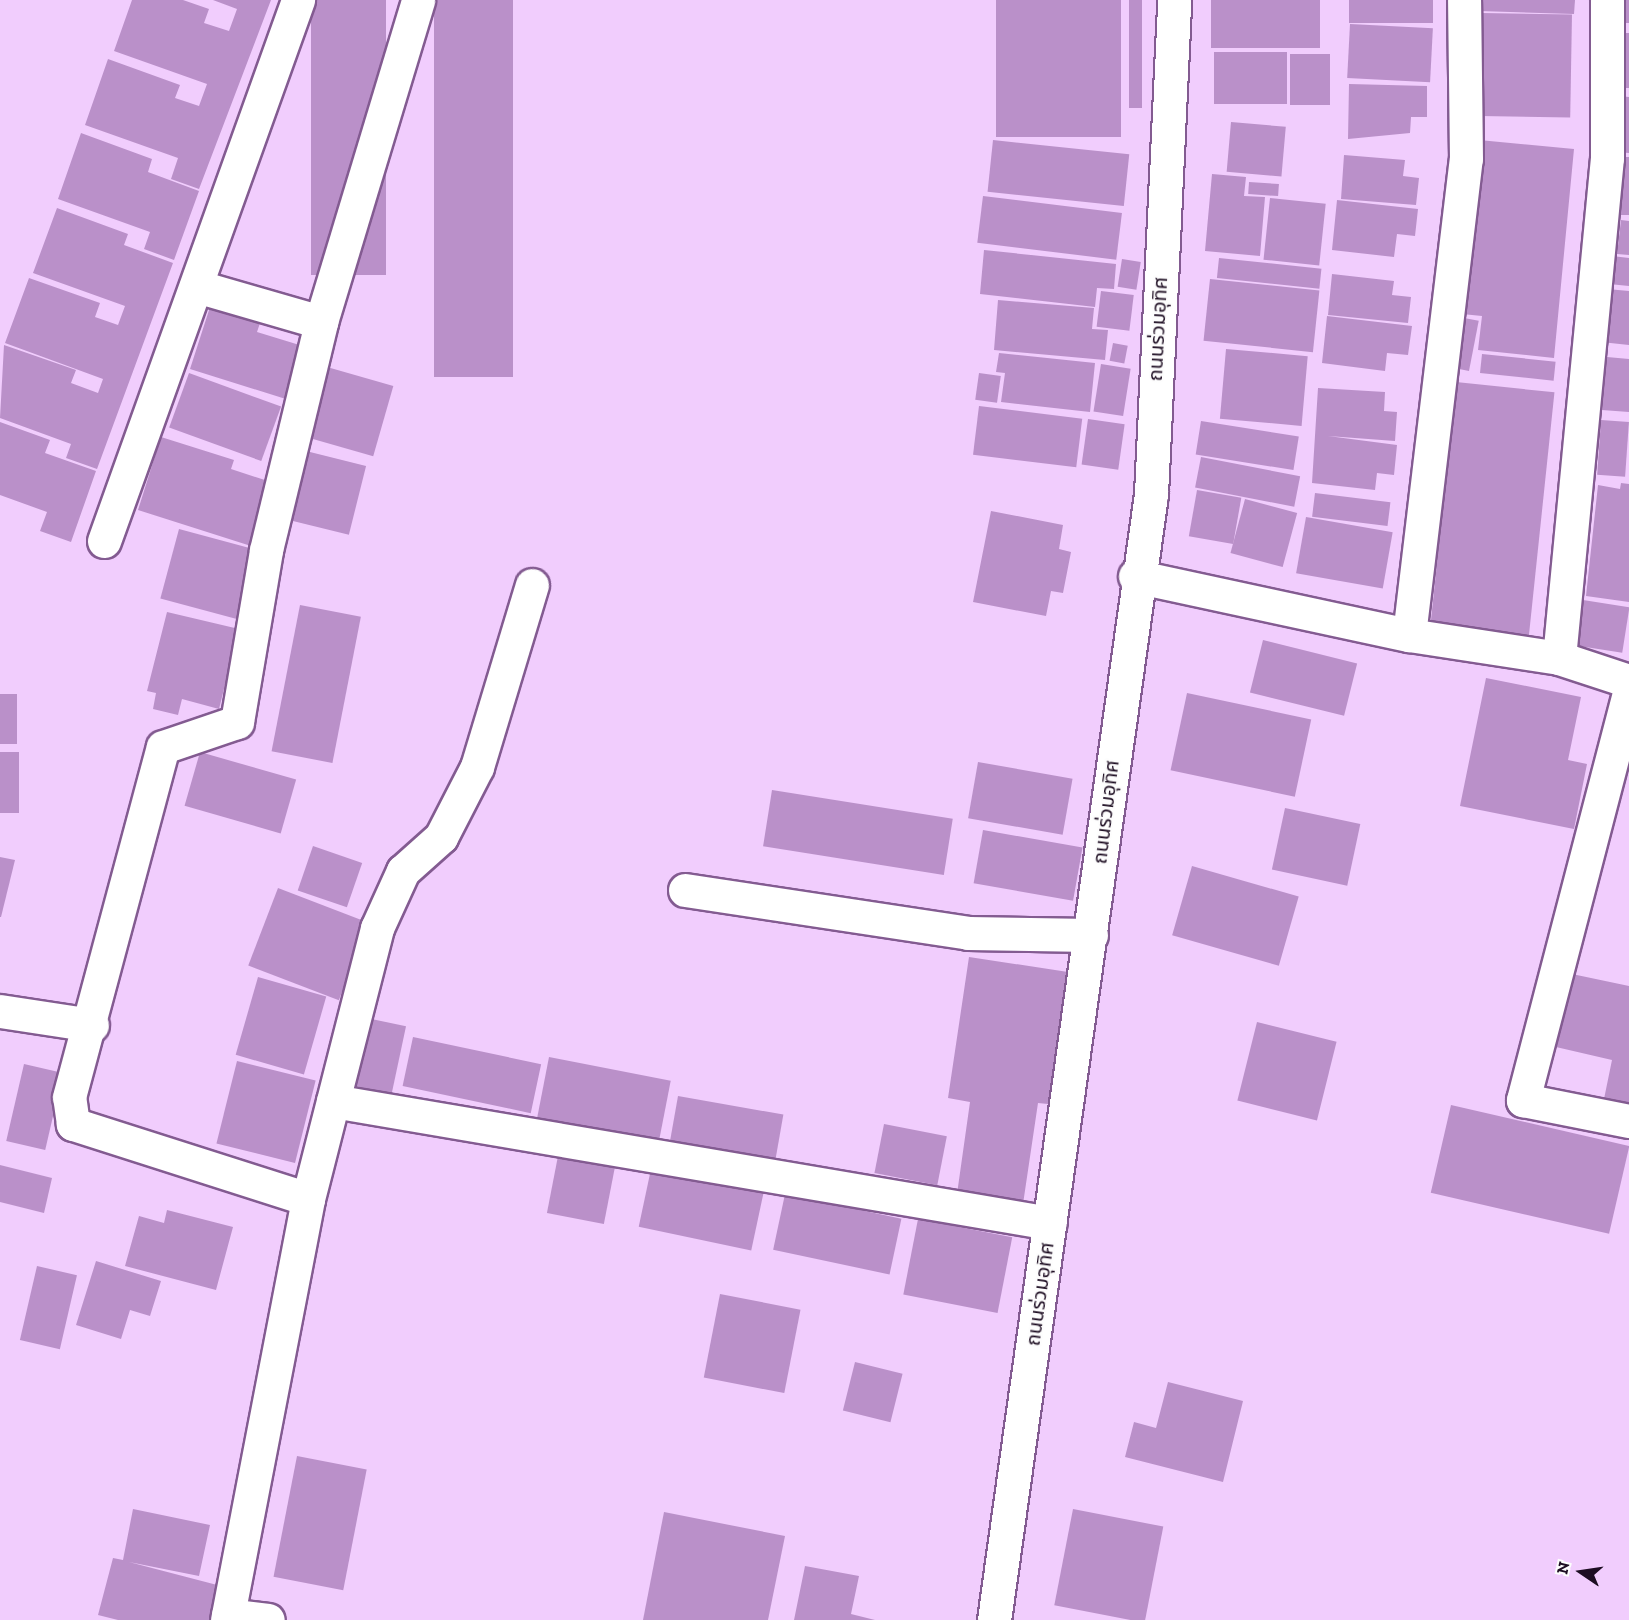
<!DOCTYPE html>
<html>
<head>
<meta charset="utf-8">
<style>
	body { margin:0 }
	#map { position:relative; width:1629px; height:1620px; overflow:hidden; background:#f1cdfd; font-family:"Zilla Slab","Noto Sans Thai",serif }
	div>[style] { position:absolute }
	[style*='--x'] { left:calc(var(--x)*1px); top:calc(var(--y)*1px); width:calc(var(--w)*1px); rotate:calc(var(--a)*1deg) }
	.building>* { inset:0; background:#ba90c9; transform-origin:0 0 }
	.roads { filter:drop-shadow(2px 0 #835b91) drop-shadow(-2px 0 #835b91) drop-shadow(0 2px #835b91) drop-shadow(0 -2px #835b91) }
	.minor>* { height:33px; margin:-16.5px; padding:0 16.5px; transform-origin:16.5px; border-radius:16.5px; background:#fff }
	span { translate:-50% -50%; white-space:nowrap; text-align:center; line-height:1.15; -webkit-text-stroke:4.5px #fdfdfd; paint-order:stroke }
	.street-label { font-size:20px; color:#1d0d22 }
	.north { position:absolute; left:1551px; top:1542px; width:60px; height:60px; -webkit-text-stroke:4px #fdfdfd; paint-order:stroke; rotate:283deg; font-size:16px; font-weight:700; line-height:24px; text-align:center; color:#1d0d22 }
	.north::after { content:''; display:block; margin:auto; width:21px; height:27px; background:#1d0d22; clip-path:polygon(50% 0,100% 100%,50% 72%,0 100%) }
</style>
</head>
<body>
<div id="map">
	<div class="building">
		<div style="clip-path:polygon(132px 0,183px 0,209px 9px,204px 23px,229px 31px,237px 9px,213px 0,271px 0,199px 189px,171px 179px,178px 158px,85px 125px,108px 59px,180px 85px,175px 98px,199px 106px,207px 84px,114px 51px)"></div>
		<div style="left:311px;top:0;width:75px;height:275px"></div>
		<div style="left:434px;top:0;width:79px;height:377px"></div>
		<div style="left:996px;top:0;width:125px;height:137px"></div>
		<div style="left:1129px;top:0;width:13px;height:108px"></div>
		<div style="left:1211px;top:0;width:109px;height:48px"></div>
		<div style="left:1349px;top:0;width:84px;height:23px"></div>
		<div style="clip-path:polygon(1480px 0,1575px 0,1574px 14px,1479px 11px)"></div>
		<div style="clip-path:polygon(1624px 0,1629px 0,1629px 23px,1623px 23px)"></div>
		<div style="left:1482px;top:13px;width:90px;height:103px;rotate:1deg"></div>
		<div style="left:1350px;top:24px;width:83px;height:54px;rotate:3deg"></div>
		<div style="clip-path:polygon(1623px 33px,1629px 33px,1629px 88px,1622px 88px)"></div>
		<div style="left:1214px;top:52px;width:73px;height:52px"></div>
		<div style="left:1290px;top:54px;width:40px;height:51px"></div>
		<div style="clip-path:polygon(1349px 84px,1427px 86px,1427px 117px,1411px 117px,1410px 133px,1348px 139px)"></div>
		<div style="clip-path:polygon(1619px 96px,1629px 97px,1629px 153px,1617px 152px)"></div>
		<div style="left:1231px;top:122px;width:55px;height:50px;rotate:5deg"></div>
		<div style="clip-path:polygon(81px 133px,152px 159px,148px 172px,199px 191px,174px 260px,144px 249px,150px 232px,58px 199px)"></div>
		<div style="left:993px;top:140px;width:137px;height:52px;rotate:6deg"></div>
		<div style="clip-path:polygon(1479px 140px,1574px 149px,1554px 358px,1478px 350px,1482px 316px,1462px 314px)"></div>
		<div style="clip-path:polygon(1344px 155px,1405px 160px,1403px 176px,1419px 178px,1416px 205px,1341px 199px)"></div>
		<div style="clip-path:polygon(1622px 157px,1629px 157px,1629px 215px,1619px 215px)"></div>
		<div style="clip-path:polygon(1212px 174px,1246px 177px,1244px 196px,1265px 197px,1260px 256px,1205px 251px)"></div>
		<div style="left:1249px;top:182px;width:30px;height:12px;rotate:4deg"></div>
		<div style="left:983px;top:196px;width:140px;height:47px;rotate:7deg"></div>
		<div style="left:1270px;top:198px;width:56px;height:62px;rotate:6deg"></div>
		<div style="clip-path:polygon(1337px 200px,1418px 209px,1415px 236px,1397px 234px,1394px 257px,1332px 250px)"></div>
		<div style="clip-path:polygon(57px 208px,128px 234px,124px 245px,173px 263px,97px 469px,66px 458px,71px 444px,0 418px,4px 345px,76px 370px,71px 383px,98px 393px,103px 379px,5px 343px,29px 278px,100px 303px,95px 317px,118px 325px,125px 306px,33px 273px)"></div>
		<div style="clip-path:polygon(1621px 220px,1629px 221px,1629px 255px,1617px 254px)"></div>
		<div style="clip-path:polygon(984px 250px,1116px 264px,1114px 289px,1097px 288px,1095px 307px,980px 294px)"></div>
		<div style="clip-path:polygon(1612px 256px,1629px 258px,1629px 286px,1609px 284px)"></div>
		<div style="left:1219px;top:258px;width:103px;height:20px;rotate:6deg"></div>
		<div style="left:1122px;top:259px;width:19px;height:28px;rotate:9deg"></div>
		<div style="clip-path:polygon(1332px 274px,1394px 281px,1392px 295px,1411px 297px,1408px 323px,1328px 315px)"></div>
		<div style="left:1210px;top:279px;width:110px;height:62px;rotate:6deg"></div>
		<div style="clip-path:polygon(1607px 289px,1629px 291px,1629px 345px,1601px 342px)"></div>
		<div style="left:1101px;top:291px;width:33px;height:36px;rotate:7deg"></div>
		<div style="clip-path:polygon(998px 300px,1094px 308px,1092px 329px,1108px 330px,1105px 360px,994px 350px)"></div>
		<div style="clip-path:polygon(210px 307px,260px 323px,257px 332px,306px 347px,289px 400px,190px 369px)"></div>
		<div style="clip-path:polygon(1327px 316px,1412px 326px,1408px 355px,1387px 353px,1385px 371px,1322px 363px)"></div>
		<div style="left:1464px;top:318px;width:15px;height:51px;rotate:11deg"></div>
		<div style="left:1113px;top:343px;width:15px;height:18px;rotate:11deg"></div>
		<div style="left:1226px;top:349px;width:82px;height:70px;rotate:5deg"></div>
		<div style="clip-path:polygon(999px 353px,1095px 363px,1090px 412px,1001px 402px,1005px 373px,996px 372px)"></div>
		<div style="left:1482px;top:354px;width:74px;height:19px;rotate:6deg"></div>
		<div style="clip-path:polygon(1607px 357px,1629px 359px,1629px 412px,1602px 410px)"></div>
		<div style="left:1101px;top:364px;width:30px;height:48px;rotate:9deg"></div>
		<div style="left:327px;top:367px;width:69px;height:73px;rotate:16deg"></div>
		<div style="left:189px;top:373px;width:98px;height:58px;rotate:20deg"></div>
		<div style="left:979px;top:373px;width:22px;height:27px;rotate:8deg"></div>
		<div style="left:1456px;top:382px;width:99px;height:247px;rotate:6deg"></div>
		<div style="clip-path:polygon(1318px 388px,1385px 392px,1384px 411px,1397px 412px,1395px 441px,1328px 436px,1397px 445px,1394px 475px,1377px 473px,1375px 490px,1312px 483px)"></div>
		<div style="left:979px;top:406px;width:104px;height:49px;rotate:7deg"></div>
		<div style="left:1088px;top:419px;width:37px;height:46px;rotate:8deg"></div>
		<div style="left:1601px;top:420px;width:28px;height:55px;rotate:4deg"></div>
		<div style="left:1201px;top:421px;width:99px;height:34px;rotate:9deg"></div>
		<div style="clip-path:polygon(0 422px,50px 440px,45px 453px,96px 471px,71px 542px,40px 531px,47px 512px,0 495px)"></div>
		<div style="clip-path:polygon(161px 437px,234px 460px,231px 469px,271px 482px,251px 546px,138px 510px)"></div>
		<div style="left:302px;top:450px;width:66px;height:71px;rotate:14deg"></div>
		<div style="left:1201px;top:457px;width:101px;height:31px;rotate:11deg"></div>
		<div style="clip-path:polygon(1621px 483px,1629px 484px,1629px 602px,1586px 596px,1598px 485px,1620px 489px)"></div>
		<div style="left:1197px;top:490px;width:45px;height:47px;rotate:10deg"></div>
		<div style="left:1315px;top:493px;width:76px;height:24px;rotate:7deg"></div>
		<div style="left:1245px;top:499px;width:54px;height:56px;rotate:15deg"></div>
		<div style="clip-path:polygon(991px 511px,1063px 525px,1059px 549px,1071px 552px,1063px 593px,1051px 591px,1046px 616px,973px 602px)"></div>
		<div style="left:1306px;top:517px;width:88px;height:57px;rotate:10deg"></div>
		<div style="left:179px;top:529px;width:80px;height:72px;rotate:15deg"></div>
		<div style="left:1583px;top:600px;width:47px;height:46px;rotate:9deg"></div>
		<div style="left:300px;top:605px;width:62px;height:149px;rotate:11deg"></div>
		<div style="clip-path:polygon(167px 612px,239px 629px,219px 709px,182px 699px,178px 715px,153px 709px,156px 693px,147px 691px)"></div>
		<div style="left:1263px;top:640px;width:97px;height:54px;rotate:14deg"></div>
		<div style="clip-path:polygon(1486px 678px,1581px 697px,1568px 760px,1587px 764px,1574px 829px,1460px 806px)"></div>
		<div style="left:1187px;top:693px;width:127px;height:79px;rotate:12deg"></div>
		<div style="left:0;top:694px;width:17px;height:50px"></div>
		<div style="left:0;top:752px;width:19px;height:61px"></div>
		<div style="left:200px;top:752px;width:100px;height:56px;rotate:16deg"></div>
		<div style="left:978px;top:762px;width:96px;height:57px;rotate:10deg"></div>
		<div style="left:772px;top:790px;width:183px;height:57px;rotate:9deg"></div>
		<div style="left:1285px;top:808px;width:77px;height:63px;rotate:12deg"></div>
		<div style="left:983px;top:830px;width:101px;height:54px;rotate:10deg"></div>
		<div style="left:313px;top:846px;width:52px;height:47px;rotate:19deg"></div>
		<div style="clip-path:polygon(0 857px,15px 860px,1px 917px,0 917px)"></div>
		<div style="left:1192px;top:866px;width:111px;height:72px;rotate:16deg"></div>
		<div style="left:278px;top:888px;width:97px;height:83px;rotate:21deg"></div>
		<div style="clip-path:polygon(969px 957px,1068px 972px,1048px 1104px,1038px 1103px,1023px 1204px,957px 1194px,970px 1102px,948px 1098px)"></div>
		<div style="clip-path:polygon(1572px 974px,1629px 986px,1629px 1104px,1604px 1099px,1612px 1060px,1556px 1047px)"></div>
		<div style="left:258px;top:977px;width:71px;height:81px;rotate:16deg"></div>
		<div style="left:362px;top:1017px;width:45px;height:69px;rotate:12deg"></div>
		<div style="left:1257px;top:1022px;width:82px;height:81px;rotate:14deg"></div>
		<div style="left:413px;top:1037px;width:131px;height:50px;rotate:12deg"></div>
		<div style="left:549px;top:1057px;width:124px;height:64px;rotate:11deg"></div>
		<div style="left:237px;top:1061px;width:81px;height:85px;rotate:14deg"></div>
		<div style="left:24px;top:1064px;width:40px;height:79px;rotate:13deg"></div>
		<div style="left:678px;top:1096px;width:107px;height:45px;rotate:10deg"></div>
		<div style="left:1451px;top:1105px;width:183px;height:90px;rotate:13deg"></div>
		<div style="left:884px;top:1124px;width:64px;height:50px;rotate:11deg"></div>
		<div style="left:558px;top:1156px;width:58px;height:58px;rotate:11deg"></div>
		<div style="clip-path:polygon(0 1165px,52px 1178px,44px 1213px,0 1202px)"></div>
		<div style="left:651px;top:1169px;width:115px;height:59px;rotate:12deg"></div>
		<div style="left:785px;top:1194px;width:119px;height:57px;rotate:12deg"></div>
		<div style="clip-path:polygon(167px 1210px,233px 1227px,216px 1290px,125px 1266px,139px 1216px,164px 1223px)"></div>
		<div style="left:918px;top:1219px;width:96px;height:77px;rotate:11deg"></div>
		<div style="clip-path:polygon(96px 1261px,161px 1281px,150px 1316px,130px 1310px,121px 1339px,76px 1325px)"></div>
		<div style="left:37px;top:1266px;width:41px;height:76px;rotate:13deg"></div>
		<div style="left:720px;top:1294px;width:82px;height:85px;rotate:11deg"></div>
		<div style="left:855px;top:1362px;width:49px;height:50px;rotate:14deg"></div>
		<div style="clip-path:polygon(1168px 1382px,1243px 1401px,1223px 1482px,1125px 1457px,1134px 1422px,1156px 1428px)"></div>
		<div style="left:297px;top:1456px;width:71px;height:123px;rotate:11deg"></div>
		<div style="clip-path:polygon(133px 1509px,210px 1525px,199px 1576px,129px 1562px,221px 1586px,212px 1620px,118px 1620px,98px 1615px,113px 1558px,123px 1560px)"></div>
		<div style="left:1073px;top:1509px;width:92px;height:98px;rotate:11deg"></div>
		<div style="clip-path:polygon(664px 1512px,785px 1536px,768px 1620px,643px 1620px)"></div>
		<div style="clip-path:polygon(805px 1566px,859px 1576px,851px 1614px,875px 1620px,794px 1620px)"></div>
	</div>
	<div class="roads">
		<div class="minor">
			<div style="--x:196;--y:286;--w:130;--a:16.1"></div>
			<div style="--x:104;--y:541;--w:575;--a:-70.27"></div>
			<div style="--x:1135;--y:576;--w:280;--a:12.2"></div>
			<div style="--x:1409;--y:635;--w:152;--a:8.7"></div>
			<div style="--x:1559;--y:658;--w:74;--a:18.2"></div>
			<div style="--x:1409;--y:635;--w:479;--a:-83.2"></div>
			<div style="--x:1466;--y:159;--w:159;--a:-90.7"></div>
			<div style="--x:1559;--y:658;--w:502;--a:-84.52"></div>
			<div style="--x:1607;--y:158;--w:158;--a:-90"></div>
			<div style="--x:1629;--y:693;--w:421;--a:104.6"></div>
			<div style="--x:1523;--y:1100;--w:108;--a:11.2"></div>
			<div style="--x:685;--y:890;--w:286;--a:8.6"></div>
			<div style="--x:968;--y:933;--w:123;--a:0.9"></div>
			<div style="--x:0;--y:1011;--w:93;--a:8.7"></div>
			<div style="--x:333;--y:1101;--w:727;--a:9.66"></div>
			<div style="--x:308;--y:1199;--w:247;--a:-162.3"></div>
			<div style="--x:73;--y:1124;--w:27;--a:-98"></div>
			<div style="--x:69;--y:1097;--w:362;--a:-75"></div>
			<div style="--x:163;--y:747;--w:78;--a:-18.7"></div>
			<div style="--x:237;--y:722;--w:174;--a:-80.4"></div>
			<div style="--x:266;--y:550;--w:235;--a:-76.4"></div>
			<div style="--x:321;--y:322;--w:336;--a:-73.2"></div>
			<div style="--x:228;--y:1615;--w:40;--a:7.1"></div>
			<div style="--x:227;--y:1620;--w:429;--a:-79.1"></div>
			<div style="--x:308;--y:1199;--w:280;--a:-75.7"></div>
			<div style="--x:377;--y:928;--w:63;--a:-65.5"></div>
			<div style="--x:403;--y:871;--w:51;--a:-41.8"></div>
			<div style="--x:441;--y:837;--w:79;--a:-62.8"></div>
			<div style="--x:477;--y:767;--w:190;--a:-73.2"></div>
			<div style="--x:994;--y:1620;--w:1137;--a:-82.06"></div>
			<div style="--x:1151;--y:494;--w:495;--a:-87.3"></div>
		</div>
	</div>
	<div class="street-label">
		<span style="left:1158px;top:329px;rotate:-87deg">ถนนร่วมอุทิศ</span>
		<span style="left:1106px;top:812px;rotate:-83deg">ถนนร่วมอุทิศ</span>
		<span style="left:1040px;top:1294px;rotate:-82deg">ถนนร่วมอุทิศ</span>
	</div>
	<div class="north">N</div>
</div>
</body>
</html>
